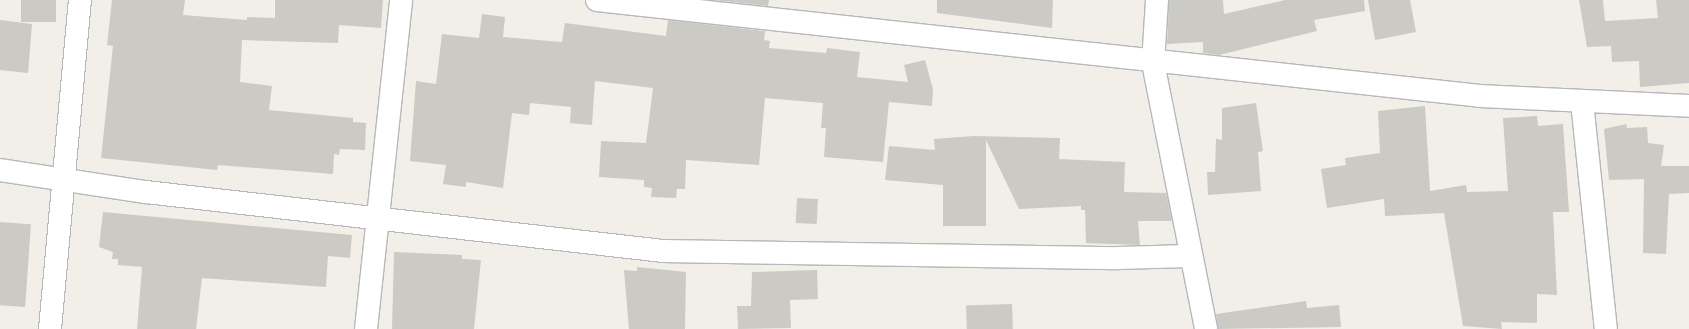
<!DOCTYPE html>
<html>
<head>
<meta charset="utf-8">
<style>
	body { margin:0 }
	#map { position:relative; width:1689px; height:329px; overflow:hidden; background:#f1efe8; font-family:"PT Sans Narrow",sans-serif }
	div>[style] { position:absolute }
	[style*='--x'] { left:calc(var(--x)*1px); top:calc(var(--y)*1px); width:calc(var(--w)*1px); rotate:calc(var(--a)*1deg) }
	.building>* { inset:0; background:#cccac5; transform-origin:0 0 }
	.roads { filter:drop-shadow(1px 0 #b5b8bc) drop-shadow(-1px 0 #b5b8bc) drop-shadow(0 1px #b5b8bc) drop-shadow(0 -1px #b5b8bc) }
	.street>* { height:22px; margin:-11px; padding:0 11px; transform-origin:11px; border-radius:11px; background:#fff }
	span { translate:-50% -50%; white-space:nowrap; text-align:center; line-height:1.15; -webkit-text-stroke:3px #fff; paint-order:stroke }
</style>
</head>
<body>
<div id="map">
	<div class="building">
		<div style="left:21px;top:0;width:35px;height:22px"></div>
		<div style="clip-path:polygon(112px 0,185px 0,183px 15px,247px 20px,247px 17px,275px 18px,275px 0,383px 0,381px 28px,339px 25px,338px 43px,242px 40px,240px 82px,272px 86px,269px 110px,353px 118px,353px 122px,366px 123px,365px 150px,340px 149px,339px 155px,334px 154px,333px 174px,218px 165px,217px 170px,101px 158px,113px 46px,107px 45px)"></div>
		<div style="clip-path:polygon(713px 0,769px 0,768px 6px)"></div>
		<div style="clip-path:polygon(937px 0,1053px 0,1052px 28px,937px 13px)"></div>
		<div style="clip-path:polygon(1169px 0,1223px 0,1224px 14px,1285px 0,1364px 0,1365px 11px,1314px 20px,1317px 31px,1219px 55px,1203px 53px,1203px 42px,1167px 44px)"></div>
		<div style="clip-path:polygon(1368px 0,1410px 0,1416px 32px,1375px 40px)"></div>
		<div style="clip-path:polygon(1579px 0,1603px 0,1605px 21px,1658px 18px,1656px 0,1689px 0,1689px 83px,1640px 87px,1639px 61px,1612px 62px,1611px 46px,1587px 47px)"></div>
		<div style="clip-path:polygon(482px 14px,505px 17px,503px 37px,562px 42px,565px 23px,666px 36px,668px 20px,765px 31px,764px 40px,770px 41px,769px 48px,826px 53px,827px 48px,860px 52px,857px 77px,908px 82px,904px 65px,925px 60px,933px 89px,932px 106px,889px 102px,883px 162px,824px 157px,826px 128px,821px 128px,823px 103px,765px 98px,759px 165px,686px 160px,685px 189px,677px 189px,676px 198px,651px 197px,652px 188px,644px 187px,644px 180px,599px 177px,601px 141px,646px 143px,653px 88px,595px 81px,592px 125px,570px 123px,571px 107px,530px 103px,529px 115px,512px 113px,503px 188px,466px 182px,466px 187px,443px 184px,446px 165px,410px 161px,416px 81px,436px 84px,442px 34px,479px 38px)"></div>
		<div style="clip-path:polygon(0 20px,32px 24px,28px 73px,0 70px)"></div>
		<div style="clip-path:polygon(1256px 103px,1263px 151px,1258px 152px,1261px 191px,1208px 195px,1207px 172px,1215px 172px,1216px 139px,1222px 140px,1222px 108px)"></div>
		<div style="clip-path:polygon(1425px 106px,1430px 191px,1466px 185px,1467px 192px,1508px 191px,1503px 118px,1537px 116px,1538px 126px,1563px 124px,1569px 212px,1553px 212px,1557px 295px,1537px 294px,1537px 323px,1501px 322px,1502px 329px,1463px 326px,1444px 213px,1385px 216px,1384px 199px,1327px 208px,1321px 169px,1346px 165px,1345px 158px,1380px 153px,1378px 111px)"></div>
		<div style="clip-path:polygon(1626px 124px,1627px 128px,1647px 127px,1648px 143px,1664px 145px,1661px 166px,1689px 166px,1689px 193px,1669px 194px,1666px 254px,1643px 253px,1644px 179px,1609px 180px,1604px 129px)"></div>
		<div style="clip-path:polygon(974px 136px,1060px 138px,1059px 159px,1125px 162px,1124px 192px,1166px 193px,1172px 221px,1138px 221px,1140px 245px,1086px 243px,1085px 210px,1081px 210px,1081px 206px,1019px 209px,986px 140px,986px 226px,943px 226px,943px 185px,885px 180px,889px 146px,935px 150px,934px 139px)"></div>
		<div style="left:797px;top:198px;width:21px;height:25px;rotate:3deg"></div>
		<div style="clip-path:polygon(103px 212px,352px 235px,350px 258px,328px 256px,326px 287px,202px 278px,196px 329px,137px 329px,142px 267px,118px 265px,118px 259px,112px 259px,113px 252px,99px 247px)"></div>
		<div style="left:0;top:222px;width:31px;height:83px;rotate:4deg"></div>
		<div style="clip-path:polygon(394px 252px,462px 255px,462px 259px,481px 260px,474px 329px,392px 329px)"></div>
		<div style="clip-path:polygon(637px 267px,686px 272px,685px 329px,629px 329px,624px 270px,637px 271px)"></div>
		<div style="clip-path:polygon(817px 270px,818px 299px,790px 300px,791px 328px,738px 329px,737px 306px,751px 306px,752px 272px)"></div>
		<div style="clip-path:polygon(1306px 301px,1307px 308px,1339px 305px,1341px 327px,1218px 329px,1216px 314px)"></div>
		<div style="left:1012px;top:304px;width:25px;height:46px;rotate:88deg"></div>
	</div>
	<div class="roads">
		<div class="street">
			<div style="--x:597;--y:0;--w:888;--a:6.2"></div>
			<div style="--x:1480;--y:96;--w:209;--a:2.7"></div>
			<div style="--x:1157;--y:0;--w:63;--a:93.6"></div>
			<div style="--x:1153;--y:63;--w:271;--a:78.7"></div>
			<div style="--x:1582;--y:102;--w:228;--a:84"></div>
			<div style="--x:0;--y:170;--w:148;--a:8.6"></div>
			<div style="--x:146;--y:192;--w:520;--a:6.51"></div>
			<div style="--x:663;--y:251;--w:455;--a:0.9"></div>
			<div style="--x:1118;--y:258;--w:72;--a:-1.6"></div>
			<div style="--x:50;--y:329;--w:330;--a:-84.8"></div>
			<div style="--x:366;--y:329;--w:331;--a:-83.9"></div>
		</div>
	</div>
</div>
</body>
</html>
